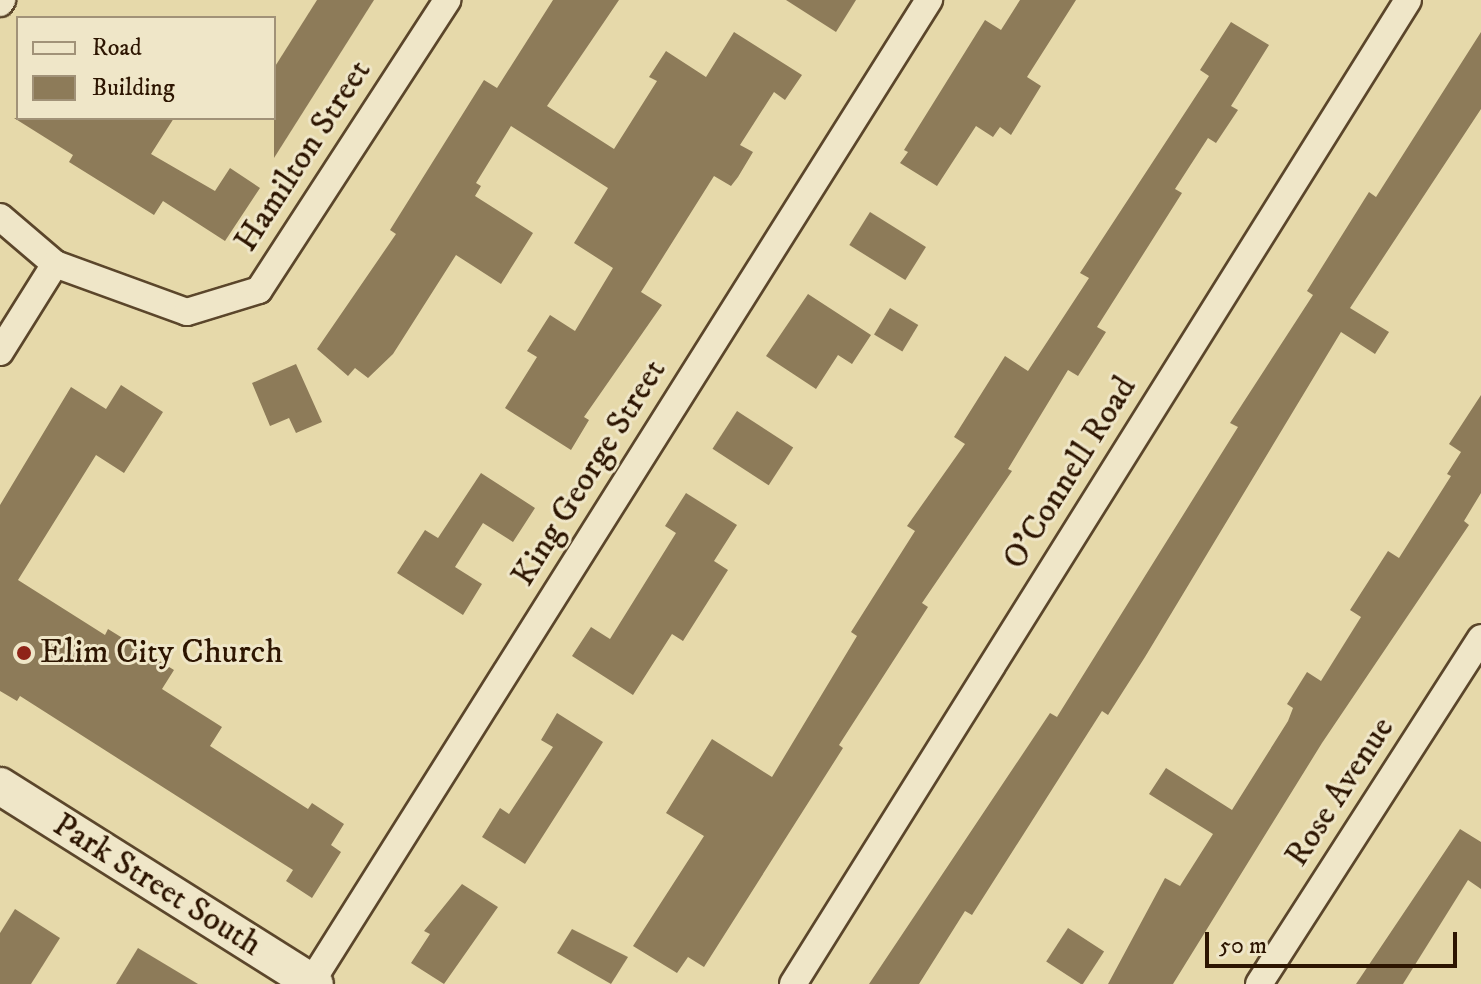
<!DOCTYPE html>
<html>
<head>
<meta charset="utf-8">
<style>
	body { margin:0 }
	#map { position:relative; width:1481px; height:984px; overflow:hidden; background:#e6d9aa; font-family:"IM FELL DW Pica",serif }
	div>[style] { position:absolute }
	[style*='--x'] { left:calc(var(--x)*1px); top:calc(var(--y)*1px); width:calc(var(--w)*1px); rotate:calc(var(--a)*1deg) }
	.building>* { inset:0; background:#8d7b59; transform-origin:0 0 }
	.roads { filter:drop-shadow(2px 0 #5b462b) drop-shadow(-2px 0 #5b462b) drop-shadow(0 2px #5b462b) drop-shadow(0 -2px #5b462b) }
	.street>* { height:26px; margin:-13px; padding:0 13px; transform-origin:13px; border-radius:13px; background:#efe6c8 }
	.secondary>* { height:36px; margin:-18px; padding:0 18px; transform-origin:18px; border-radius:18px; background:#efe6c8 }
	.dots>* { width:22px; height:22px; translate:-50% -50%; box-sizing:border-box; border:4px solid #efe6c8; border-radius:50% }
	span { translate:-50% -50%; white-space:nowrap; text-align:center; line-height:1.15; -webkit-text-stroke:6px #efe6c8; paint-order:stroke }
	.street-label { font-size:34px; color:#2d1501 }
	.poi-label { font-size:34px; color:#2d1501 }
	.left { translate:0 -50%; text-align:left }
	.legend { position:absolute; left:16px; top:16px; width:260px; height:104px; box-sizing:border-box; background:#efe6c8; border:2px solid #a19278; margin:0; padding:10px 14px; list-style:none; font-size:24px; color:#2d1501 }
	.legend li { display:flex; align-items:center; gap:16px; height:40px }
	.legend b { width:40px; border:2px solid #a19278 }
	.scale { position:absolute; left:1205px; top:932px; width:252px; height:36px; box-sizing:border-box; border:4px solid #2d1501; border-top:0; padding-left:10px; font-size:24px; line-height:28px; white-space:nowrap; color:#2d1501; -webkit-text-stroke:6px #efe6c8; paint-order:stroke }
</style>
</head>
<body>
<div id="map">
	<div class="building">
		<div style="clip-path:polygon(317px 0,374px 0,274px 158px,274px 68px)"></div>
		<div style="clip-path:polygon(553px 0,619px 0,547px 106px,614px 149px,657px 81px,649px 77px,666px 51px,706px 77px,734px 32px,802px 75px,785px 100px,774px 92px,740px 145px,753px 152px,738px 177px,731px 186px,714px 176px,641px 292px,662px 305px,584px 417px,589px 420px,571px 450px,505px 408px,537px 357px,527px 351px,550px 315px,575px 331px,613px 268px,574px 243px,608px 188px,511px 126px,476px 183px,481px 186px,475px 196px,533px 233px,501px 284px,456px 255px,393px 354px,368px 378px,355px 368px,348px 376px,317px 349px,396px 234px,390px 230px,484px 80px,497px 88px)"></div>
		<div style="clip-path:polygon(786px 0,856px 0,836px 32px)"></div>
		<div style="clip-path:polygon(1020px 0,1076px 0,1027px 77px,1041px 86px,1011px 135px,1000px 127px,993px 137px,976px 126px,937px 186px,900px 163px,908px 152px,904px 150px,985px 20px,1001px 30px)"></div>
		<div style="clip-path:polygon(1231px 22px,1269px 45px,1231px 106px,1238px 110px,1216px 143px,1208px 138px,1175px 189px,1182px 193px,1097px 327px,1106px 332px,1078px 376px,1068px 370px,1008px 469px,1012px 471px,922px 603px,928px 607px,839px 745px,843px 748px,704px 967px,688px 957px,677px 973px,633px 946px,704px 836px,666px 813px,712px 739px,772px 777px,857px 636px,851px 632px,915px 531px,907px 526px,965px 444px,954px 437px,1005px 356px,1028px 371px,1089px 278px,1080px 273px,1209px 76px,1200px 70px)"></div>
		<div style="clip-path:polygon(1481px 32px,1481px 109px,1350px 308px,1389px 332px,1375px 354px,1341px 332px,1145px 657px,1108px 715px,1102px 711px,972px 915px,965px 911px,919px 984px,869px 984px,1050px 713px,1057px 717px,1238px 427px,1230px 423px,1313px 295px,1307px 291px,1369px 192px,1376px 197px)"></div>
		<div style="clip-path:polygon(14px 118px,174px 118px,151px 154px,215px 191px,230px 168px,260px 188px,225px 241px,163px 201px,154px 215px,69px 162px,73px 155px)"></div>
		<div style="left:870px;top:212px;width:66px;height:39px;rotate:32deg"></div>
		<div style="clip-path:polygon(808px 294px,871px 335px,852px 364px,838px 355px,816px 389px,766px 356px)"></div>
		<div style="left:890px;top:308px;width:33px;height:31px;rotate:31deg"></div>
		<div style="clip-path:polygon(296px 364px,322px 422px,296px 433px,289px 418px,270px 426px,252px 383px)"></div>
		<div style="clip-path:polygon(121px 385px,163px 412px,124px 473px,96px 455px,18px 580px,105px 635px,108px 629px,174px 670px,162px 689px,222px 727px,210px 746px,308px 809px,312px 803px,344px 824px,331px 845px,341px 852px,312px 898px,286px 881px,293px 870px,20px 696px,17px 701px,0 691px,0 505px,71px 387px,106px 409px)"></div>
		<div style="clip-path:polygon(1481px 395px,1481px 493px,1464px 521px,1469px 525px,1322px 743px,1173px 984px,1108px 984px,1165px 878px,1180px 886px,1213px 834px,1149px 794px,1166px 768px,1232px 810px,1288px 721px,1293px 708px,1287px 704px,1307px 672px,1321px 681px,1361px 617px,1350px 610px,1388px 551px,1399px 558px,1451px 476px,1447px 474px,1461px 452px,1449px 444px)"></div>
		<div style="left:737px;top:411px;width:67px;height:45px;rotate:33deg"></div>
		<div style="clip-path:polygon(481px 473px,535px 508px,513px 542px,483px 523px,455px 567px,482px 584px,463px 615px,397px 573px,425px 530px,438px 538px)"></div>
		<div style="clip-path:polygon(686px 493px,737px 525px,714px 561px,728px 570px,683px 641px,672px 634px,633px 695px,572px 656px,591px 627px,610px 639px,676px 533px,665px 526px)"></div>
		<div style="clip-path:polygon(557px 713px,603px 742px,525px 864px,482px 837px,500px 808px,509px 814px,553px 747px,541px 740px)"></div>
		<div style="clip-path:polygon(1460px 829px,1481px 842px,1481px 889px,1468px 880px,1403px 984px,1356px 984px)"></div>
		<div style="clip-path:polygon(462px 884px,498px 907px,444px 984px,411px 963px,430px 934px,424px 931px)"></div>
		<div style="clip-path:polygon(15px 909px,60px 938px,31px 984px,0 984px,0 933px)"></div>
		<div style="left:1068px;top:928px;width:43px;height:40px;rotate:33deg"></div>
		<div style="clip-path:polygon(572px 929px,628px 957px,611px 984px,557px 953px)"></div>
		<div style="clip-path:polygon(138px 948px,198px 984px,116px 984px)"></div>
	</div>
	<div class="roads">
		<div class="street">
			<div style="--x:0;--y:3;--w:4;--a:-56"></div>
			<div style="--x:0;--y:217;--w:72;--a:40.5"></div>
			<div style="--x:55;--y:264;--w:140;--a:20"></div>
			<div style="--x:187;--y:312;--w:75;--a:-17"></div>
			<div style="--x:259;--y:290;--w:346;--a:-57"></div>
			<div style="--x:0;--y:352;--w:104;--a:-58"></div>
			<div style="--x:310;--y:984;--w:1163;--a:-57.83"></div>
			<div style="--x:793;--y:984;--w:1160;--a:-57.99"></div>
			<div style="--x:1259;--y:984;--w:411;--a:-57.3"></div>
		</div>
		<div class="secondary">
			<div style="--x:0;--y:786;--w:372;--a:32.2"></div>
		</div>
	</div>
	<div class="dots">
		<div style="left:24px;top:653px;background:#8f2418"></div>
	</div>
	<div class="street-label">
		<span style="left:303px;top:156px;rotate:-57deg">Hamilton Street</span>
		<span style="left:589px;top:473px;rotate:-58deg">King George Street</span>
		<span style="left:1070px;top:473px;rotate:-58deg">O'Connell Road</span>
		<span style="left:1340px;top:792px;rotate:-57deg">Rose Avenue</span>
		<span style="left:157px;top:885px;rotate:32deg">Park Street South</span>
	</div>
	<div class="poi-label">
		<span class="left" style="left:40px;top:653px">Elim City Church</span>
	</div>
	<ul class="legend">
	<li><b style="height:10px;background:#efe6c8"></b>Road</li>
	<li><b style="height:22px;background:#8d7b59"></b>Building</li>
	</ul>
	<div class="scale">50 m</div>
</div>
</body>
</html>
